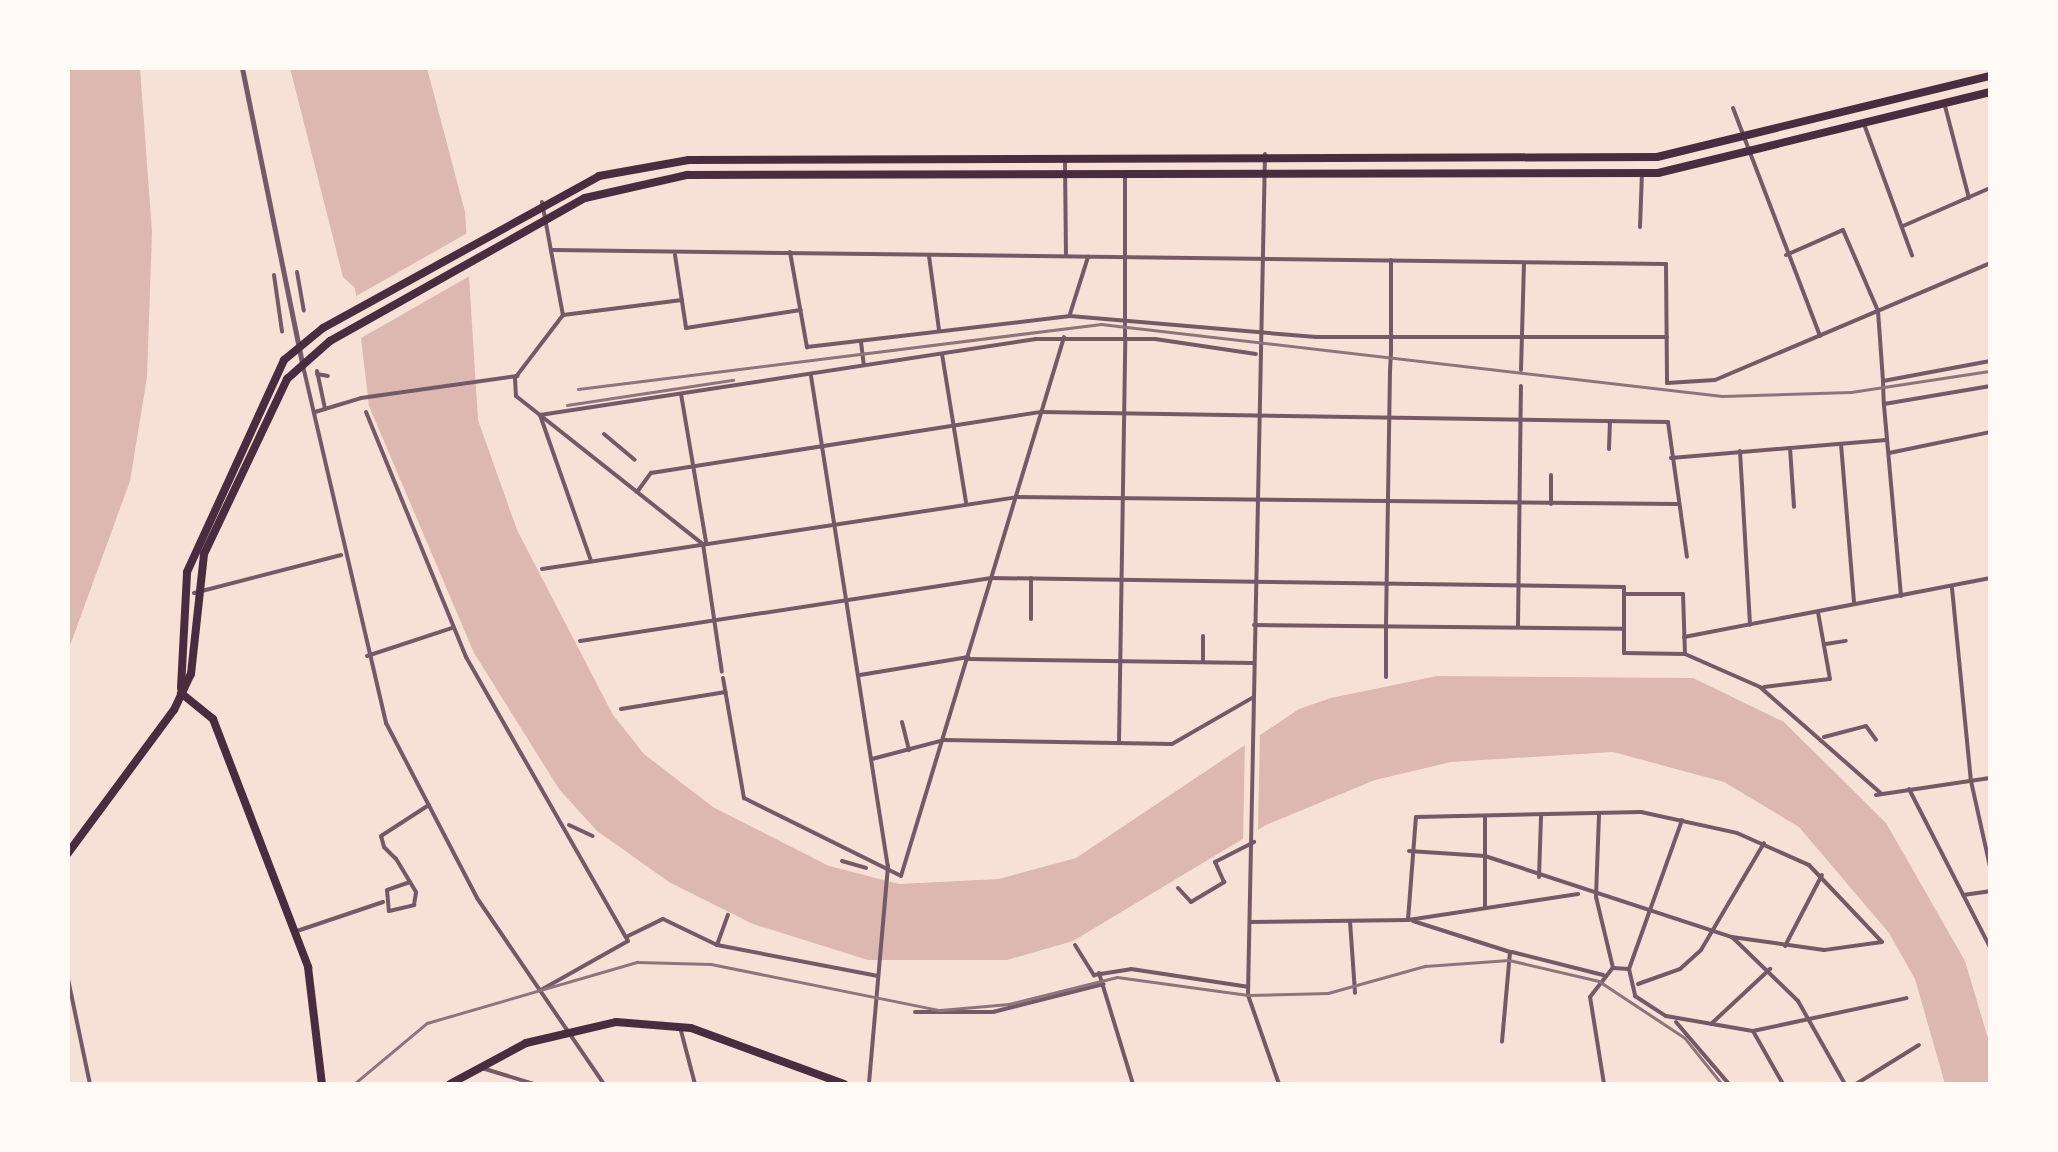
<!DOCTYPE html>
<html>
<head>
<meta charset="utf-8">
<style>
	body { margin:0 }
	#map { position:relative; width:2058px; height:1152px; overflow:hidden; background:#f7e1d7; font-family:"Source Sans 3",sans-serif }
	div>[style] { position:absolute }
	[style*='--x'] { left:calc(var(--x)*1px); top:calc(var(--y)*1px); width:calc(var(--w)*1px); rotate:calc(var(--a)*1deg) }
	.water>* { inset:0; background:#dcb8b0 }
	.pier>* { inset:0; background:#f7e1d7 }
	.pedestrian>* { height:4px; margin:-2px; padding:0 2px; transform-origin:2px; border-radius:2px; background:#755966 }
	.minor>* { height:4px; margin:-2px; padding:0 2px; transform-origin:2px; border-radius:2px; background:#755966 }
	.tertiary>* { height:5px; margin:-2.5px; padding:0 2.5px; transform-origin:2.5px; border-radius:2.5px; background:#755966 }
	.trunk>* { height:8px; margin:-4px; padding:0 4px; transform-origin:4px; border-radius:4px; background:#4a2c40 }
	.tram>* { height:2.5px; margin:-1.25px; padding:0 1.25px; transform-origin:1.25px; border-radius:1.25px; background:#8f747c }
	.rail>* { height:2.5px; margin:-1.25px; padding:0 1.25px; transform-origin:1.25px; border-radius:1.25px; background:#8f747c }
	span { translate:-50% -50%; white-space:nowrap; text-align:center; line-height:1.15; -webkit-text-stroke:8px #fffaf5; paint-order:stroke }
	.frame { position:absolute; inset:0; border:70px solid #fffaf5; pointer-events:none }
</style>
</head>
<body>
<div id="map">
	<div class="water">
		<div style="clip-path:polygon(68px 68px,140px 68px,152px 232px,147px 377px,130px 481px,68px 651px)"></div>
		<div style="clip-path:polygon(290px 68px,427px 68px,465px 212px,478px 420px,517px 530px,613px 715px,644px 754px,713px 807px,829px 866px,899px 884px,999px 879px,1076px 858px,1299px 709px,1331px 698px,1437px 676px,1693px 678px,1784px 722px,1886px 823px,1965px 961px,1990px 1045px,1990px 1084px,1945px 1084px,1915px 979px,1889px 933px,1799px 827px,1724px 782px,1613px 752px,1451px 762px,1375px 780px,1266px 825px,1073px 941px,1007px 960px,868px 960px,753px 924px,669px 882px,597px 831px,559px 789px,474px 653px,369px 406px,355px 288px,343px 277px)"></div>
	</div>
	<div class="pier">
		<div style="clip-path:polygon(471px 231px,473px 274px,356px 341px,351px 299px)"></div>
		<div style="clip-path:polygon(1260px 730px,1258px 831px,1243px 842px,1245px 741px)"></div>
	</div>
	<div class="pedestrian">
		<div style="--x:297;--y:272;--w:39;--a:80"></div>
		<div style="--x:274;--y:275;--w:57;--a:81.9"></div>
		<div style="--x:1125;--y:338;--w:20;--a:-90"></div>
		<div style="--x:861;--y:342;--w:23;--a:83"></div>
		<div style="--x:317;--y:371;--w:39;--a:78"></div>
		<div style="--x:1390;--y:371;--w:21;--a:-87"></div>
		<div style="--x:317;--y:374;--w:11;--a:10"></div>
		<div style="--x:1883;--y:381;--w:23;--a:88"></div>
		<div style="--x:361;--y:398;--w:158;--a:-8"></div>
		<div style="--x:604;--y:434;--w:40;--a:40"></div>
		<div style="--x:1386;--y:677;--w:52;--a:-90"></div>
	</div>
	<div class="minor">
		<div style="--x:1945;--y:106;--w:95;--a:75.4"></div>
		<div style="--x:1733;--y:108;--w:244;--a:69.1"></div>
		<div style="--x:1864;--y:124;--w:140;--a:69.9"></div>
		<div style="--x:1265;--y:154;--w:841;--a:91.16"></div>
		<div style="--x:1248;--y:995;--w:94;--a:70.8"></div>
		<div style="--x:1065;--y:161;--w:95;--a:89.4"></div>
		<div style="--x:542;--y:202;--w:115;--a:79.5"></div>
		<div style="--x:563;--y:315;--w:79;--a:127.3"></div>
		<div style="--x:515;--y:378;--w:18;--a:87"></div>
		<div style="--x:516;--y:396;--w:238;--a:38.4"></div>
		<div style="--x:703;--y:544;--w:129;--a:81.6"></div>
		<div style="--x:1903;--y:226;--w:95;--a:-23.6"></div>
		<div style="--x:1640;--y:227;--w:54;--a:-87.9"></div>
		<div style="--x:553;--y:250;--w:1113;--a:0.72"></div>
		<div style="--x:1666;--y:264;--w:119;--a:89.5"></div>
		<div style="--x:1667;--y:383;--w:48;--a:-3.6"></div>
		<div style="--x:1715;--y:380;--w:299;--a:-23"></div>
		<div style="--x:790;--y:252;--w:97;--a:79.9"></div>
		<div style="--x:807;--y:347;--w:265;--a:-6.7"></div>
		<div style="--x:1070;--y:316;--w:247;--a:4.9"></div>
		<div style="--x:1316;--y:337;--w:351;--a:0"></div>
		<div style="--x:675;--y:255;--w:74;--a:81.4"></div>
		<div style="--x:686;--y:328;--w:116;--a:-8.9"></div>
		<div style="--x:1786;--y:255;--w:62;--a:-23.7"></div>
		<div style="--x:1843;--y:230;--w:88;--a:66.6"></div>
		<div style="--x:1878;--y:311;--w:70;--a:85.9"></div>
		<div style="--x:1883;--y:381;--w:109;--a:-10.6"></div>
		<div style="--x:929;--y:256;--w:75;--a:82.3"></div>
		<div style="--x:1070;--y:314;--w:60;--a:-72.5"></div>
		<div style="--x:563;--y:315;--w:120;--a:-7.2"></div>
		<div style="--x:1125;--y:317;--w:141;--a:-90"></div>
		<div style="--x:1391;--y:350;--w:90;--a:-90"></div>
		<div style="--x:942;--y:354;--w:150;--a:80.8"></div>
		<div style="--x:303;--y:366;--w:367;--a:76.9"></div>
		<div style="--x:386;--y:723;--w:197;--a:62.5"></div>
		<div style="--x:477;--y:898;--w:225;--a:55.7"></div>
		<div style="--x:1521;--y:370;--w:106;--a:-88.4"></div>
		<div style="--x:811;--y:376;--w:496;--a:81.1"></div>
		<div style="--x:888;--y:866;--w:219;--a:95"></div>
		<div style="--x:681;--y:394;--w:150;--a:80.4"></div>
		<div style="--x:315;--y:412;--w:48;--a:-16.9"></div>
		<div style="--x:366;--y:412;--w:265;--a:67.8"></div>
		<div style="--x:466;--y:657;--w:327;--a:60.3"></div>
		<div style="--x:628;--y:941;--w:100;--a:150.6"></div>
		<div style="--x:540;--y:415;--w:502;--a:-8.71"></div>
		<div style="--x:1036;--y:339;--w:119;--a:0"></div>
		<div style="--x:1155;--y:339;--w:102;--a:8.4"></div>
		<div style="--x:540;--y:415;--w:155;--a:70.7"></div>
		<div style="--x:1841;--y:444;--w:160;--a:85.3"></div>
		<div style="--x:1790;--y:448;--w:59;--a:86.1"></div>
		<div style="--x:1609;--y:449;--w:28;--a:-88"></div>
		<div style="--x:1740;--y:451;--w:174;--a:86.7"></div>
		<div style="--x:1889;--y:453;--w:103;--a:-11.7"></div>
		<div style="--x:1671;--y:458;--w:216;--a:-4.8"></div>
		<div style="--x:1551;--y:475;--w:29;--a:90"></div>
		<div style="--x:637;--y:492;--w:24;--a:-54"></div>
		<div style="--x:651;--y:473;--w:395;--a:-8.9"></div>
		<div style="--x:1041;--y:412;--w:627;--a:0.91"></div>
		<div style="--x:1668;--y:422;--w:136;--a:82"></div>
		<div style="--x:542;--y:569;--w:479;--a:-8.6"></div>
		<div style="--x:1016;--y:497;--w:661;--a:0.61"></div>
		<div style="--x:1952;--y:588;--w:194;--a:84.4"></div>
		<div style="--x:1971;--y:781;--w:88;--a:77.5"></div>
		<div style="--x:194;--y:593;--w:152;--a:-14.5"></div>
		<div style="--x:1624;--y:594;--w:59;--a:0"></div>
		<div style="--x:1683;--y:594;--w:60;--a:88.1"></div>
		<div style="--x:1901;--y:596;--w:193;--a:-95.1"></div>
		<div style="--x:1884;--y:404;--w:108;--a:-9.6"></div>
		<div style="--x:1031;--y:619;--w:41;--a:-90"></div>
		<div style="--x:1254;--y:625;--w:370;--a:0.6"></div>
		<div style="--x:1386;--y:625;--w:253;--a:-89.1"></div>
		<div style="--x:1518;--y:626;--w:240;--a:-89.3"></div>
		<div style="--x:1684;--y:637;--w:312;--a:-10.9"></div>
		<div style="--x:580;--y:641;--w:416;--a:-8.7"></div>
		<div style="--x:991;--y:578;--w:633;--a:0.81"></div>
		<div style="--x:1624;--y:587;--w:66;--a:90"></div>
		<div style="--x:1624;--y:653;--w:61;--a:0.9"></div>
		<div style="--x:1685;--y:654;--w:82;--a:23.7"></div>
		<div style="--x:1760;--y:687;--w:162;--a:41.3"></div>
		<div style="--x:1826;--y:644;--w:20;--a:-9"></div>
		<div style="--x:367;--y:656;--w:89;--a:-18.2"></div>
		<div style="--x:968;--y:659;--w:285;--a:0.8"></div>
		<div style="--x:1203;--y:661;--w:25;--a:-90"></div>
		<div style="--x:860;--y:675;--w:110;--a:-9.4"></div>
		<div style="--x:723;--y:678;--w:122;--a:80.1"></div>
		<div style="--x:744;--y:798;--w:175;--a:26.4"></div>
		<div style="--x:901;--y:876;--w:563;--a:-73.17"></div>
		<div style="--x:1764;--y:687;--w:66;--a:-6.9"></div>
		<div style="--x:1830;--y:679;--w:68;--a:-100.2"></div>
		<div style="--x:621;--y:709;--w:106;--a:-9.2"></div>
		<div style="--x:902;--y:722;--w:29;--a:76"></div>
		<div style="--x:1824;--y:737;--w:43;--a:-14.7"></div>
		<div style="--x:1866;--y:726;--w:17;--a:54"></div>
		<div style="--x:1119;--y:742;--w:404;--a:-89.1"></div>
		<div style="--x:872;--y:759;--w:74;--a:-14.8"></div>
		<div style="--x:944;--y:740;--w:228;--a:1"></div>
		<div style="--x:1172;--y:744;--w:92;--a:-29.9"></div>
		<div style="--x:1909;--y:789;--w:178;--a:62.9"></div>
		<div style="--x:1876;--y:795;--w:115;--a:-8.5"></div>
		<div style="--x:1599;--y:815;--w:82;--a:92.1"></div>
		<div style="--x:1596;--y:897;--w:73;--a:76.5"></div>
		<div style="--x:569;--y:825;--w:26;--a:25"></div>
		<div style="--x:1409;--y:851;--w:76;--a:3.8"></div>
		<div style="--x:1485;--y:856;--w:260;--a:18.2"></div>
		<div style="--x:1732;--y:937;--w:92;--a:44.1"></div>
		<div style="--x:1798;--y:1001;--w:95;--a:60.5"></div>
		<div style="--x:842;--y:861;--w:25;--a:16"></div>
		<div style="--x:1539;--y:877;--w:61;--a:-88.1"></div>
		<div style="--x:410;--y:882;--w:24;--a:161"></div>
		<div style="--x:387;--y:890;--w:21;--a:85"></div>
		<div style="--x:389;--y:911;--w:26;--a:-13"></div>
		<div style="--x:414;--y:905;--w:13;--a:-81"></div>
		<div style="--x:416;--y:892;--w:39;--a:-121"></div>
		<div style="--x:396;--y:859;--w:17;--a:-135"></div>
		<div style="--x:384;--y:847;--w:11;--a:-105"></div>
		<div style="--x:381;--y:836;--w:57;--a:-32.9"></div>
		<div style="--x:1178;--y:888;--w:19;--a:47"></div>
		<div style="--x:1191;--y:902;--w:39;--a:-31"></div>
		<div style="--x:1224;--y:882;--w:22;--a:-114"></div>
		<div style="--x:1215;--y:862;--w:44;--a:-27.1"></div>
		<div style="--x:1963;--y:895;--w:27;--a:-8"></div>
		<div style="--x:1485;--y:907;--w:91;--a:-90"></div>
		<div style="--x:1408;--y:920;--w:103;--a:-85.6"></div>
		<div style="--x:1416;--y:817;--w:225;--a:-1.3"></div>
		<div style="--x:1641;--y:812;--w:98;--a:12.3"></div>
		<div style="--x:1737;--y:833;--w:79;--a:24"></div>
		<div style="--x:1809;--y:865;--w:106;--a:46.5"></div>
		<div style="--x:1882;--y:942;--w:59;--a:172.1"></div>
		<div style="--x:1824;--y:950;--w:93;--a:-172"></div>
		<div style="--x:1350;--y:921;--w:72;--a:86"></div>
		<div style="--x:1413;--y:921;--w:102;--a:17.7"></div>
		<div style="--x:1510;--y:952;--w:90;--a:95.1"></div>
		<div style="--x:1250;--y:922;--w:158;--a:-0.7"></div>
		<div style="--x:1408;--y:920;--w:172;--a:-8.7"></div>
		<div style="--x:294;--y:932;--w:94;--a:-18.6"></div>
		<div style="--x:628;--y:936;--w:39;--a:-26"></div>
		<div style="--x:663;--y:919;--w:60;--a:25.7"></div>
		<div style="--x:717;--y:945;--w:32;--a:-70"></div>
		<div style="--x:717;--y:945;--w:164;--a:10.9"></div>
		<div style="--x:1075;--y:945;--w:36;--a:58"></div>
		<div style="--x:1094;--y:975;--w:37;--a:-9"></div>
		<div style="--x:1131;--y:969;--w:118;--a:8.7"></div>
		<div style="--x:1785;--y:946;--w:80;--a:-62.5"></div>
		<div style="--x:1512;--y:952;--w:94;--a:14.2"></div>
		<div style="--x:1629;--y:969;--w:158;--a:-70.4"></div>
		<div style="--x:1099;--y:973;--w:116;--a:73"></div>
		<div style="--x:68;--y:979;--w:107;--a:78.2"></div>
		<div style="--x:1638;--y:984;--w:45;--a:-19.7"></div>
		<div style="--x:1680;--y:969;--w:28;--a:-42"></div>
		<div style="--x:1701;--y:950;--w:124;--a:-59.5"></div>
		<div style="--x:915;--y:1012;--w:78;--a:0"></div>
		<div style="--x:993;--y:1012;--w:114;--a:-14.2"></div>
		<div style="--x:1676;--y:1022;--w:82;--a:49.5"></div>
		<div style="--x:1711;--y:1024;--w:81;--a:-43"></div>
		<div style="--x:680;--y:1027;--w:59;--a:75.3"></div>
		<div style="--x:1753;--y:1031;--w:61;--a:60.5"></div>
		<div style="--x:482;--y:1068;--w:54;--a:17.1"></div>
		<div style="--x:1604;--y:1084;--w:88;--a:-99.1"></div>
		<div style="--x:1590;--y:997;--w:37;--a:-52"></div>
		<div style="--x:1613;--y:968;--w:16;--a:4"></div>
		<div style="--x:1629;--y:969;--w:28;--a:77"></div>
		<div style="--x:1635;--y:996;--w:37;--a:33"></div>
		<div style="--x:1666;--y:1016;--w:88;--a:9.8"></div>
		<div style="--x:1753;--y:1031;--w:157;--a:-12.1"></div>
		<div style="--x:1856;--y:1084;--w:74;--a:-31.8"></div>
	</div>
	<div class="tertiary">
		<div style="--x:242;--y:68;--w:300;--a:78.5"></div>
	</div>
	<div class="trunk">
		<div style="--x:181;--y:688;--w:116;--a:-87"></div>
		<div style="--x:187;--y:572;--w:233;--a:-65.4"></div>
		<div style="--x:284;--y:360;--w:50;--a:-39.4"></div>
		<div style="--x:323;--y:328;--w:315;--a:-28.8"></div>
		<div style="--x:599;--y:176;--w:91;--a:-10.1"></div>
		<div style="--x:689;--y:160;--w:968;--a:-0.18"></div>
		<div style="--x:1657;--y:157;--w:343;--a:-13.7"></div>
		<div style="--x:181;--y:693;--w:41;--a:39.1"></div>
		<div style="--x:213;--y:719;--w:266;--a:69"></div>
		<div style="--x:308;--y:967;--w:118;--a:83.2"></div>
		<div style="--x:68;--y:853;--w:178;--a:-53.5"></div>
		<div style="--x:174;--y:710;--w:40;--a:-65"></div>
		<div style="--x:191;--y:674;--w:121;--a:-83.8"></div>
		<div style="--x:204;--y:554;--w:194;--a:-64.6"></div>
		<div style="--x:287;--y:379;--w:57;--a:-41.5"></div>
		<div style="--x:330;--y:341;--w:292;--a:-29.3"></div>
		<div style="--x:585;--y:198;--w:105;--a:-12.7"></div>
		<div style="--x:687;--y:175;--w:971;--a:-0.12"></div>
		<div style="--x:1658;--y:173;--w:342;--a:-13.7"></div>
		<div style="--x:450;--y:1084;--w:86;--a:-28.3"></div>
		<div style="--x:526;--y:1043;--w:92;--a:-13.1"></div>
		<div style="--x:616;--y:1022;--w:75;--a:4.6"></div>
		<div style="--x:691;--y:1028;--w:163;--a:20.1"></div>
	</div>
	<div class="tram">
		<div style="--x:354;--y:1084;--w:95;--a:-39.9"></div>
		<div style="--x:427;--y:1023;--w:219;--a:-16.2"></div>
		<div style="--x:637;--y:962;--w:74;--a:1.5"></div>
		<div style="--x:711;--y:964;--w:234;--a:11.4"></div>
		<div style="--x:940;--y:1010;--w:69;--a:-5"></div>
		<div style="--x:1009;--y:1004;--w:111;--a:-14"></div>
		<div style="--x:1117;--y:977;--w:132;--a:7.8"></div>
		<div style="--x:1248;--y:995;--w:80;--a:-1.4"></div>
		<div style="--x:1328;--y:993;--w:101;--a:-15.6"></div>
		<div style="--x:1425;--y:966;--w:84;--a:-4.1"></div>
		<div style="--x:1509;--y:960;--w:92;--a:13.1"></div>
		<div style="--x:1599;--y:981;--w:103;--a:33.5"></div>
		<div style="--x:1685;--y:1038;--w:59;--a:51.2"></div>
	</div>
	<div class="rail">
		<div style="--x:578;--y:389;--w:527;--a:-7.08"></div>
		<div style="--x:1101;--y:324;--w:625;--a:6.61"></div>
		<div style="--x:1722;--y:396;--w:129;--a:-1.8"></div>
		<div style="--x:1851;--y:392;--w:141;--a:-8.6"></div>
		<div style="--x:567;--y:405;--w:168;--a:-8.6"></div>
	</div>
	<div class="frame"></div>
</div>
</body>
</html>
